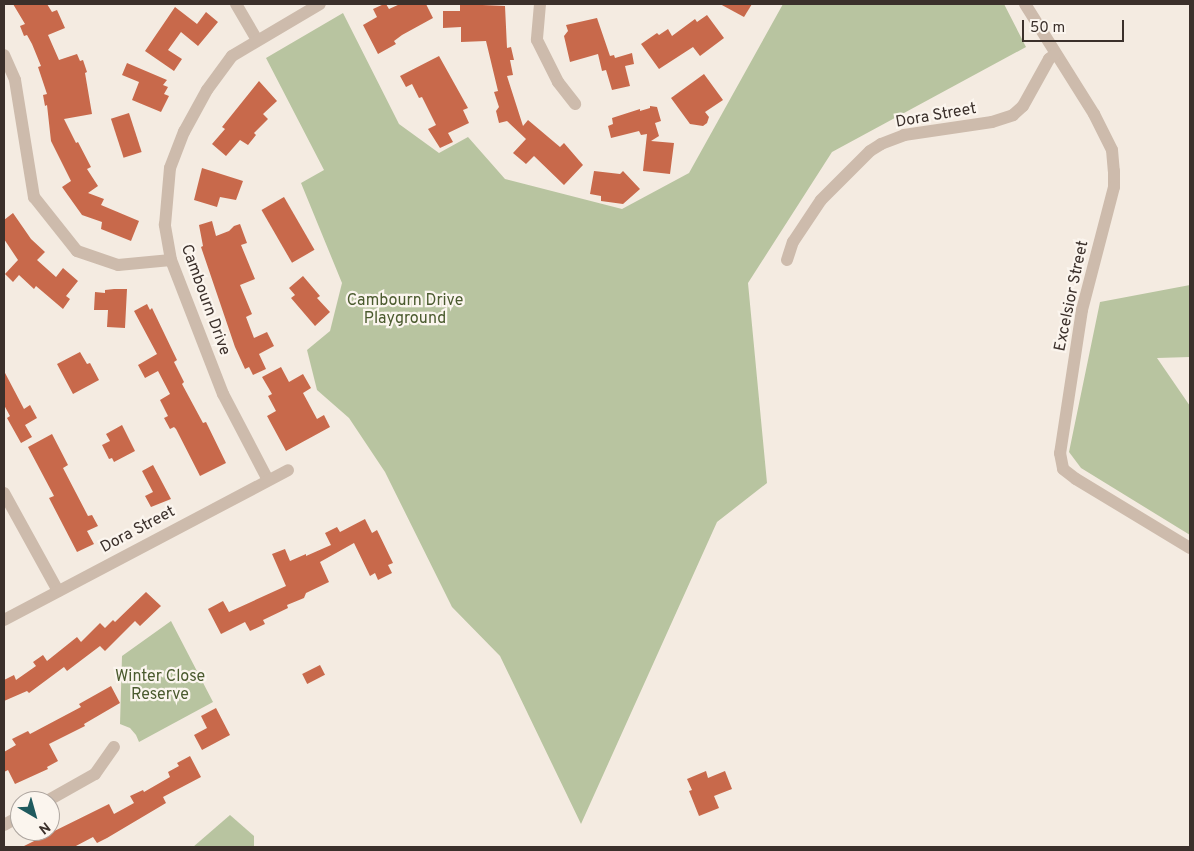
<!DOCTYPE html>
<html>
<head>
<meta charset="utf-8">
<style>
	body { margin:0 }
	#map { position:relative; width:1194px; height:851px; overflow:hidden; background:#f4ebe1; font-family:Overpass,sans-serif }
	div>[style] { position:absolute }
	[style*='--x'] { left:calc(var(--x)*1px); top:calc(var(--y)*1px); width:calc(var(--w)*1px); rotate:calc(var(--a)*1deg) }
	.green>* { inset:0; background:#b8c4a0 }
	.building>* { inset:0; background:#c8694b; transform-origin:0 0 }
	.minor>* { height:12px; margin:-6px; padding:0 6px; transform-origin:6px; border-radius:6px; background:#cdbbac }
	span { translate:-50% -50%; white-space:nowrap; text-align:center; line-height:1.15; -webkit-text-stroke:4.5px #fbf5ee; paint-order:stroke }
	.street-label { font-size:16px; color:#3b302b }
	.park-label { font-size:16px; color:#4a5a2e }
	.frame { position:absolute; inset:0; border:5px solid #3b302b; pointer-events:none }
	.north { position:absolute; left:10px; top:791px; width:50px; height:50px; box-sizing:border-box; background:#fbf5ee; border:1px solid #aea6a0; border-radius:50%; rotate:142deg; font-size:14px; font-weight:700; line-height:20px; text-align:center; color:#3b302b }
	.north::after { content:''; display:block; margin:auto; width:18px; height:22px; background:#1f5a5e; clip-path:polygon(50% 0,100% 100%,50% 72%,0 100%) }
	.scale { position:absolute; left:1022px; top:20px; width:102px; height:22px; box-sizing:border-box; border:2px solid #3b302b; border-top:0; padding-left:6px; font-size:15px; line-height:18px; white-space:nowrap; color:#3b302b; -webkit-text-stroke:4px #fbf5ee; paint-order:stroke }
</style>
</head>
<body>
<div id="map">
	<div class="green">
		<div style="clip-path:polygon(783px 4px,1004px 4px,1026px 47px,832px 152px,748px 283px,767px 483px,717px 522px,581px 824px,500px 656px,452px 607px,385px 472px,349px 418px,317px 390px,307px 350px,330px 331px,342px 283px,301px 183px,324px 170px,266px 58px,343px 13px,399px 124px,439px 153px,468px 137px,505px 179px,622px 209px,689px 173px)"></div>
		<div style="clip-path:polygon(1190px 285px,1190px 357px,1157px 358px,1190px 406px,1190px 535px,1081px 468px,1069px 452px,1100px 302px)"></div>
		<div style="clip-path:polygon(171px 621px,213px 702px,139px 742px,136px 735px,130px 728px,120px 724px,122px 656px)"></div>
		<div style="clip-path:polygon(230px 815px,254px 836px,254px 847px,193px 847px)"></div>
	</div>
	<div class="building">
		<div style="clip-path:polygon(13px 4px,47px 4px,52px 12px,57px 10px,65px 28px,48px 35px,59px 60px,77px 54px,80px 61px,83px 60px,87px 72px,85px 73px,92px 114px,64px 119px,76px 143px,78px 142px,91px 167px,87px 169px,98px 186px,88px 193px,104px 199px,101px 205px,139px 221px,131px 241px,101px 229px,102px 222px,82px 215px,62px 187px,71px 181px,51px 141px,47px 105px,45px 106px,43px 95px,47px 94px,38px 67px,41px 66px,32px 44px,27px 35px,24px 36px,20px 26px,25px 24px)"></div>
		<div style="clip-path:polygon(384px 4px,386px 4px,389px 9px,400px 4px,426px 4px,433px 18px,402px 35px,394px 41px,396px 44px,378px 54px,363px 25px,377px 17px,373px 9px)"></div>
		<div style="clip-path:polygon(460px 4px,505px 6px,507px 48px,511px 47px,514px 60px,510px 60px,513px 75px,507px 76px,523px 126px,528px 120px,560px 147px,564px 143px,583px 165px,564px 185px,534px 156px,526px 164px,513px 153px,526px 139px,507px 121px,499px 123px,496px 111px,499px 107px,494px 92px,498px 91px,486px 41px,461px 42px,461px 27px,443px 28px,443px 11px,460px 11px)"></div>
		<div style="clip-path:polygon(720px 4px,752px 4px,744px 17px)"></div>
		<div style="clip-path:polygon(175px 7px,197px 24px,206px 12px,218px 22px,198px 46px,181px 32px,168px 50px,182px 59px,174px 71px,145px 51px)"></div>
		<div style="clip-path:polygon(707px 15px,724px 38px,700px 56px,693px 47px,659px 69px,641px 44px,657px 33px,659px 35px,668px 29px,672px 36px,695px 19px,697px 22px)"></div>
		<div style="clip-path:polygon(597px 18px,610px 56px,614px 55px,615px 58px,632px 53px,634px 64px,625px 66px,630px 86px,612px 90px,606px 70px,602px 71px,598px 54px,570px 62px,564px 36px,568px 31px,566px 25px)"></div>
		<div style="clip-path:polygon(439px 56px,468px 108px,463px 110px,469px 123px,448px 133px,453px 142px,440px 148px,428px 129px,436px 125px,422px 97px,419px 98px,412px 84px,406px 87px,400px 76px)"></div>
		<div style="clip-path:polygon(127px 63px,167px 80px,163px 85px,168px 87px,164px 94px,169px 96px,161px 112px,132px 100px,139px 82px,122px 75px)"></div>
		<div style="clip-path:polygon(704px 74px,723px 100px,705px 112px,709px 117px,707px 123px,703px 126px,690px 124px,671px 98px)"></div>
		<div style="clip-path:polygon(259px 81px,277px 101px,263px 114px,268px 119px,254px 133px,256px 135px,248px 145px,240px 140px,226px 156px,212px 144px,225px 129px,222px 127px)"></div>
		<div style="clip-path:polygon(650px 106px,657px 107px,661px 121px,655px 123px,659px 136px,651px 141px,674px 143px,670px 174px,643px 171px,647px 134px,641px 135px,639px 131px,611px 138px,608px 126px,613px 124px,612px 118px,640px 109px,640px 111px,650px 108px)"></div>
		<div style="left:129px;top:113px;width:41px;height:19px;rotate:72deg"></div>
		<div style="clip-path:polygon(202px 168px,243px 181px,236px 200px,220px 197px,217px 207px,194px 200px)"></div>
		<div style="clip-path:polygon(594px 171px,620px 174px,623px 171px,640px 189px,623px 204px,601px 201px,601px 196px,590px 194px)"></div>
		<div style="left:284px;top:197px;width:61px;height:26px;rotate:60deg"></div>
		<div style="clip-path:polygon(13px 213px,31px 239px,45px 252px,37px 260px,56px 277px,63px 268px,78px 281px,66px 296px,70px 299px,63px 309px,36px 286px,34px 289px,19px 275px,13px 282px,5px 274px,18px 260px,4px 239px,4px 220px)"></div>
		<div style="clip-path:polygon(212px 221px,216px 236px,229px 231px,234px 226px,240px 224px,247px 243px,241px 245px,255px 279px,240px 285px,252px 314px,246px 317px,254px 338px,267px 332px,274px 346px,259px 354px,266px 369px,253px 375px,249px 367px,245px 369px,235px 347px,201px 247px,203px 246px,199px 225px)"></div>
		<div style="clip-path:polygon(303px 276px,320px 296px,317px 298px,330px 312px,315px 326px,291px 298px,295px 295px,289px 288px)"></div>
		<div style="clip-path:polygon(114px 289px,127px 289px,125px 328px,107px 327px,108px 310px,94px 310px,95px 292px,105px 293px,105px 290px)"></div>
		<div style="clip-path:polygon(147px 304px,150px 310px,152px 308px,177px 360px,174px 362px,184px 382px,182px 384px,203px 423px,206px 422px,226px 463px,200px 476px,176px 429px,174px 427px,170px 429px,164px 418px,168px 416px,160px 400px,170px 394px,158px 371px,145px 378px,138px 365px,157px 354px,134px 311px)"></div>
		<div style="clip-path:polygon(80px 352px,87px 364px,90px 363px,99px 380px,73px 394px,57px 364px)"></div>
		<div style="clip-path:polygon(281px 367px,289px 382px,303px 374px,311px 388px,303px 393px,317px 419px,324px 415px,330px 427px,286px 451px,267px 416px,276px 411px,268px 396px,272px 394px,262px 377px)"></div>
		<div style="clip-path:polygon(4px 371px,24px 409px,30px 405px,37px 418px,25px 425px,32px 437px,21px 443px,7px 418px,10px 416px,4px 405px)"></div>
		<div style="clip-path:polygon(122px 425px,135px 451px,114px 462px,112px 458px,109px 459px,102px 445px,110px 441px,106px 434px)"></div>
		<div style="clip-path:polygon(52px 434px,68px 465px,63px 468px,88px 516px,92px 515px,98px 526px,87px 531px,94px 544px,77px 552px,49px 498px,54px 496px,28px 447px)"></div>
		<div style="clip-path:polygon(153px 465px,171px 499px,151px 507px,145px 496px,153px 492px,142px 471px)"></div>
		<div style="clip-path:polygon(365px 519px,372px 533px,377px 530px,393px 563px,388px 565px,392px 573px,378px 580px,375px 573px,370px 576px,354px 543px,320px 562px,329px 582px,306px 593px,304px 598px,287px 605px,288px 608px,263px 620px,265px 624px,250px 631px,245px 622px,221px 634px,208px 609px,223px 601px,229px 612px,286px 586px,272px 554px,285px 549px,290px 561px,306px 554px,306px 556px,331px 545px,325px 533px,337px 527px,340px 532px)"></div>
		<div style="clip-path:polygon(146px 592px,161px 606px,140px 626px,135px 621px,105px 651px,100px 646px,67px 671px,64px 667px,29px 693px,27px 691px,4px 701px,4px 680px,14px 675px,16px 680px,36px 666px,33px 662px,43px 655px,47px 661px,77px 637px,81px 642px,100px 623px,105px 628px,113px 620px,115px 622px)"></div>
		<div style="left:320px;top:665px;width:11px;height:20px;rotate:63deg"></div>
		<div style="clip-path:polygon(111px 686px,120px 703px,84px 724px,85px 726px,49px 744px,58px 761px,47px 767px,48px 769px,15px 784px,8px 770px,4px 772px,4px 752px,16px 745px,12px 739px,28px 731px,30px 734px,81px 707px,79px 704px)"></div>
		<div style="clip-path:polygon(216px 708px,230px 735px,202px 750px,194px 735px,207px 728px,201px 716px)"></div>
		<div style="clip-path:polygon(190px 756px,201px 777px,163px 797px,166px 803px,107px 838px,97px 843px,93px 837px,74px 847px,22px 847px,109px 804px,114px 814px,134px 803px,130px 796px,143px 790px,144px 792px,170px 777px,168px 772px,179px 766px,177px 763px)"></div>
		<div style="clip-path:polygon(706px 771px,708px 778px,725px 771px,732px 789px,714px 796px,719px 808px,699px 816px,689px 791px,692px 790px,687px 779px)"></div>
	</div>
	<div class="minor">
		<div style="--x:236;--y:4;--w:42;--a:59.7"></div>
		<div style="--x:540;--y:4;--w:36;--a:95"></div>
		<div style="--x:537;--y:40;--w:47;--a:63.4"></div>
		<div style="--x:558;--y:82;--w:28;--a:52"></div>
		<div style="--x:1025;--y:4;--w:130;--a:57.9"></div>
		<div style="--x:1094;--y:114;--w:40;--a:63.4"></div>
		<div style="--x:1112;--y:150;--w:21;--a:85"></div>
		<div style="--x:1114;--y:171;--w:16;--a:90"></div>
		<div style="--x:1114;--y:187;--w:127;--a:104.6"></div>
		<div style="--x:1082;--y:310;--w:145;--a:98.7"></div>
		<div style="--x:1060;--y:453;--w:16;--a:79"></div>
		<div style="--x:1063;--y:469;--w:16;--a:38"></div>
		<div style="--x:1076;--y:479;--w:133;--a:31.2"></div>
		<div style="--x:4;--y:55;--w:27;--a:66"></div>
		<div style="--x:15;--y:80;--w:119;--a:80.8"></div>
		<div style="--x:34;--y:197;--w:69;--a:51.5"></div>
		<div style="--x:77;--y:251;--w:43;--a:18.9"></div>
		<div style="--x:118;--y:265;--w:53;--a:-5.4"></div>
		<div style="--x:787;--y:260;--w:19;--a:-72"></div>
		<div style="--x:793;--y:242;--w:50;--a:-56.3"></div>
		<div style="--x:821;--y:200;--w:69;--a:-45"></div>
		<div style="--x:870;--y:151;--w:13;--a:-32"></div>
		<div style="--x:881;--y:144;--w:25;--a:-21"></div>
		<div style="--x:904;--y:135;--w:89;--a:-8.4"></div>
		<div style="--x:992;--y:122;--w:22;--a:-18"></div>
		<div style="--x:1013;--y:115;--w:13;--a:-42"></div>
		<div style="--x:1023;--y:106;--w:54;--a:-61"></div>
		<div style="--x:1049;--y:59;--w:8;--a:-40"></div>
		<div style="--x:268;--y:480;--w:97;--a:-117.6"></div>
		<div style="--x:223;--y:394;--w:144;--a:-111.2"></div>
		<div style="--x:171;--y:260;--w:36;--a:-100"></div>
		<div style="--x:165;--y:225;--w:57;--a:-85"></div>
		<div style="--x:170;--y:168;--w:39;--a:-69"></div>
		<div style="--x:184;--y:132;--w:48;--a:-61.3"></div>
		<div style="--x:207;--y:90;--w:42;--a:-53.7"></div>
		<div style="--x:232;--y:56;--w:102;--a:-30.6"></div>
		<div style="--x:4;--y:493;--w:112;--a:61.1"></div>
		<div style="--x:4;--y:620;--w:321;--a:-27.8"></div>
		<div style="--x:47;--y:801;--w:55;--a:-29.4"></div>
		<div style="--x:95;--y:774;--w:33;--a:-55"></div>
		<div style="--x:4;--y:825;--w:18;--a:-29"></div>
	</div>
	<div class="street-label">
		<span style="left:936px;top:116px;rotate:-10deg">Dora Street</span>
		<span style="left:1072px;top:296px;rotate:-78deg">Excelsior Street</span>
		<span style="left:205px;top:300px;rotate:70deg">Cambourn Drive</span>
		<span style="left:138px;top:530px;rotate:-28deg">Dora Street</span>
	</div>
	<div class="park-label">
		<span style="left:405px;top:310px">Cambourn Drive<br>Playground</span>
		<span style="left:160px;top:686px">Winter Close<br>Reserve</span>
	</div>
	<div class="frame"></div>
	<div class="north">N</div>
	<div class="scale">50 m</div>
</div>
</body>
</html>
